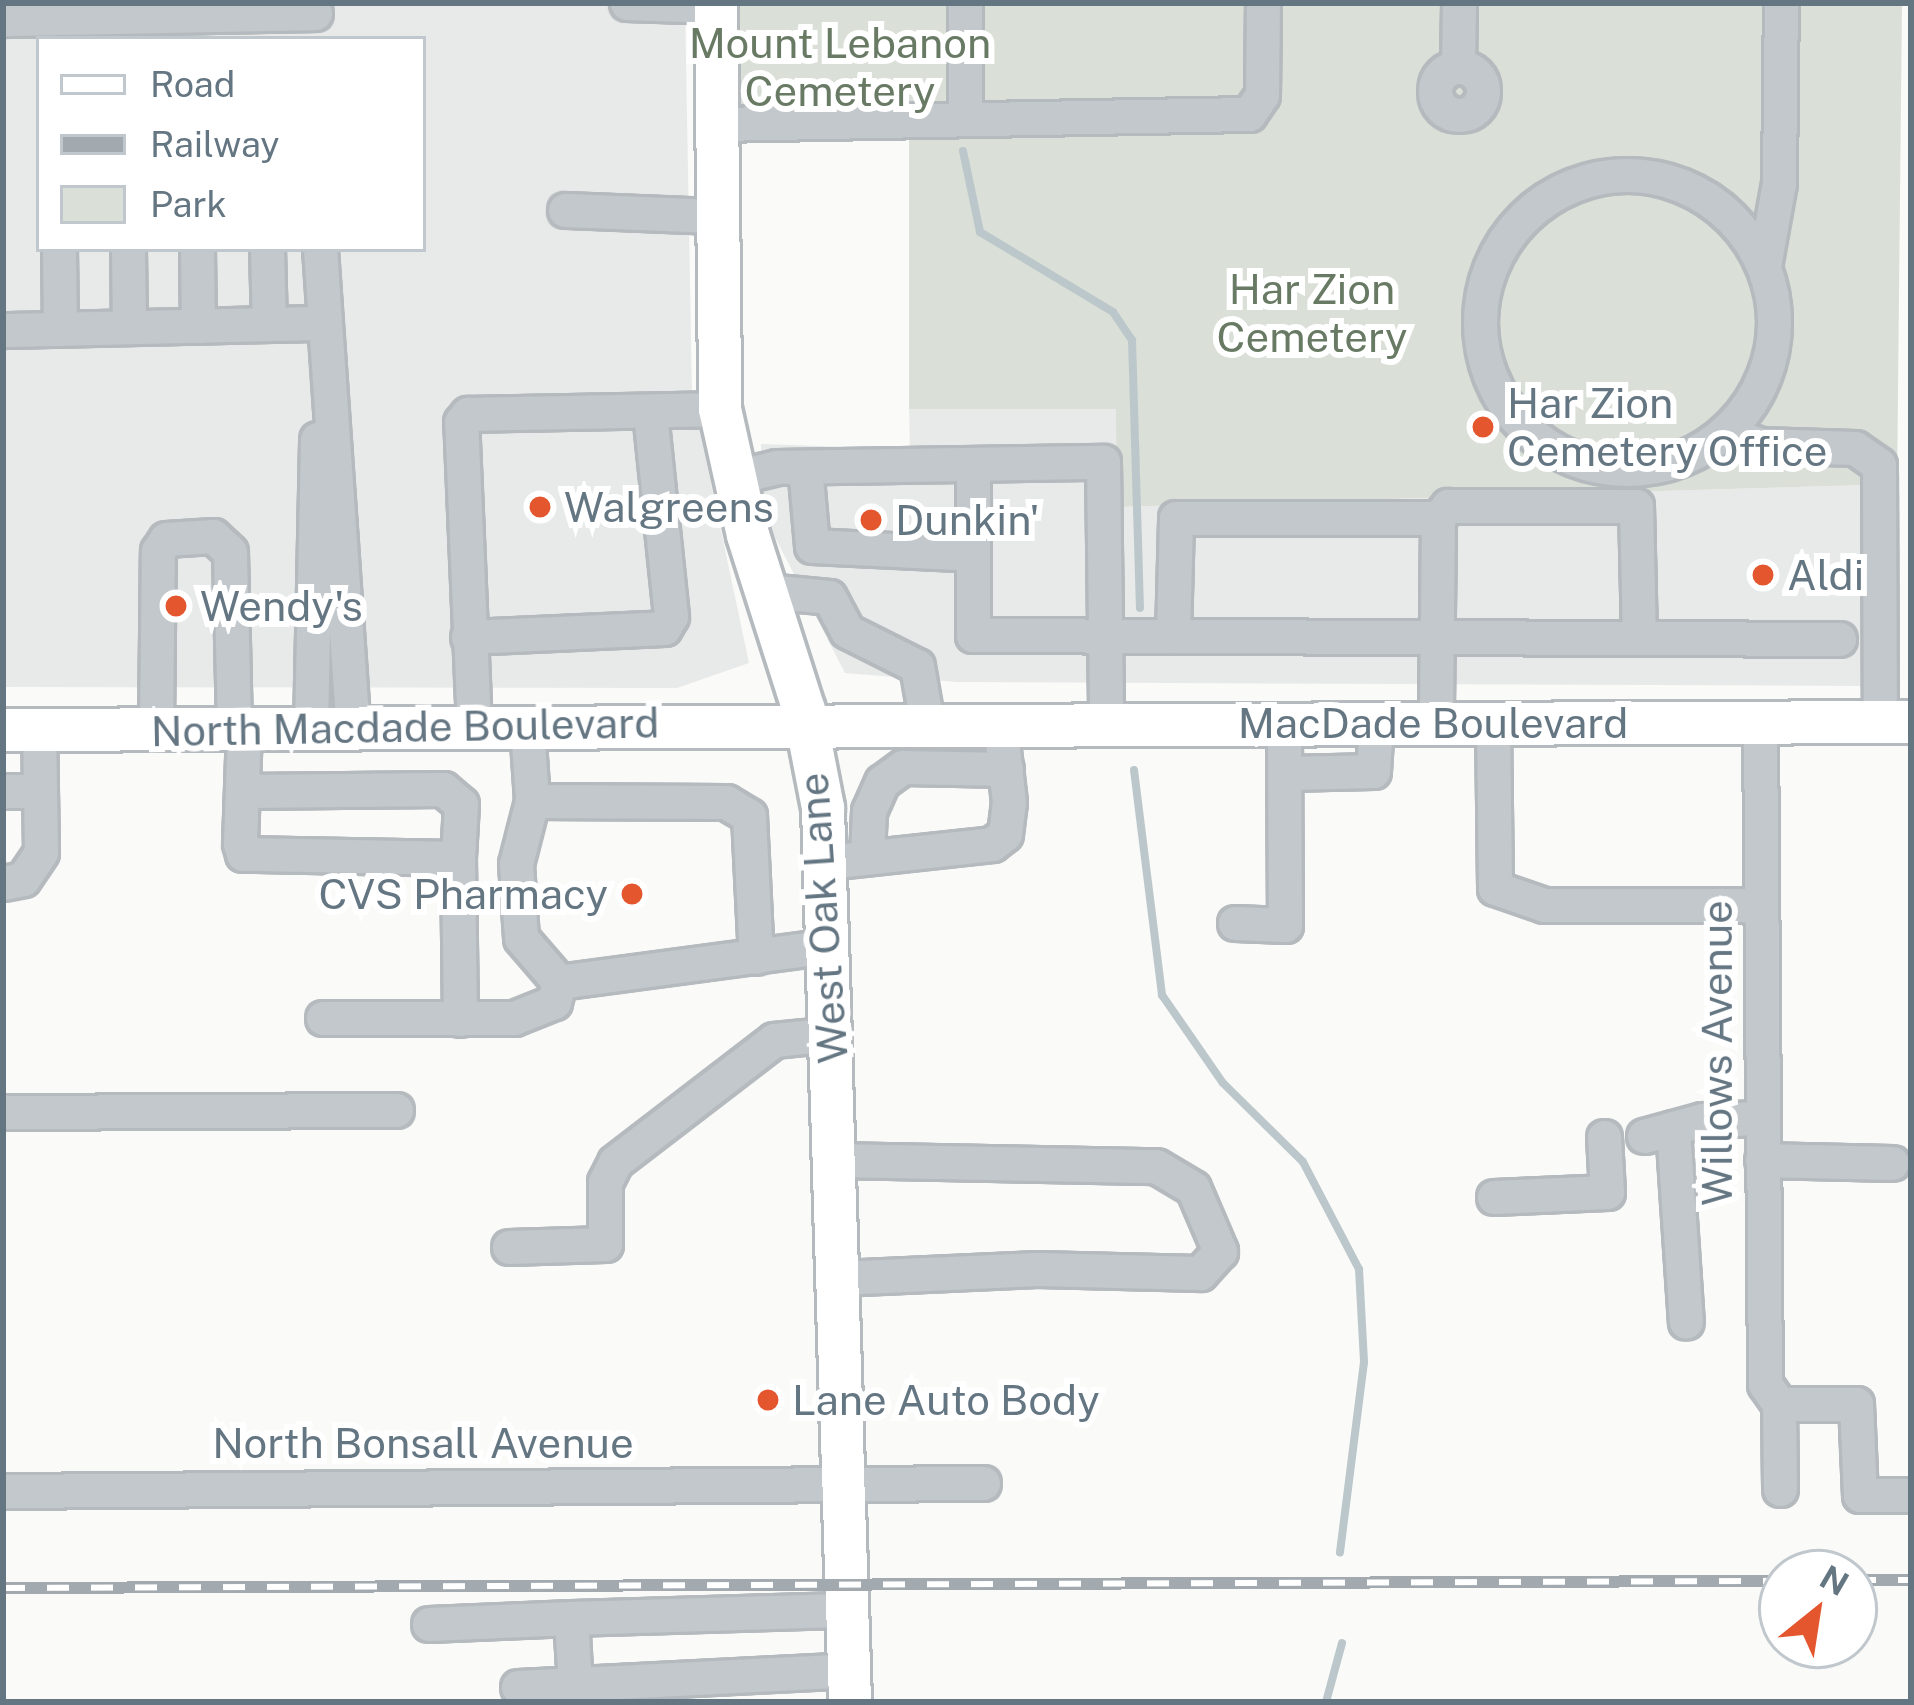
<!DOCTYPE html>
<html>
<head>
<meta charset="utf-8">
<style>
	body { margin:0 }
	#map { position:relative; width:1914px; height:1705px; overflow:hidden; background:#fafaf8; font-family:"Public Sans",sans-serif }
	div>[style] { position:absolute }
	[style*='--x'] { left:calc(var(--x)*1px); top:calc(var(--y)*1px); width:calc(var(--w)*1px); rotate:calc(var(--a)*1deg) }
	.built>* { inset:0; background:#e8e9e9 }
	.green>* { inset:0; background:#dadfd7 }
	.stream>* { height:8px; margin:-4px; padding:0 4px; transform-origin:4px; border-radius:4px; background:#bbc7cb }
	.roads { filter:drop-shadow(3px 0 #b5babe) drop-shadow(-3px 0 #b5babe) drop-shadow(0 3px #b5babe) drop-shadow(0 -3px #b5babe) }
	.minor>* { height:33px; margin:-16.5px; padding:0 16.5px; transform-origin:16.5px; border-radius:16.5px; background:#c3c8cc }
	.minor>.ring { margin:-16.5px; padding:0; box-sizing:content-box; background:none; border:33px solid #c3c8cc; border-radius:50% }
	.major>* { height:42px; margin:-21px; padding:0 21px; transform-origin:21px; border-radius:21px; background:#fff }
	.rail>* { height:12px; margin-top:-6px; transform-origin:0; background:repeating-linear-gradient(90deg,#fff 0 22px,#a2aab0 0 44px); box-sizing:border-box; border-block:3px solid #a2aab0 }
	.dots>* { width:33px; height:33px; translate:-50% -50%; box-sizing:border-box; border:6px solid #fff; border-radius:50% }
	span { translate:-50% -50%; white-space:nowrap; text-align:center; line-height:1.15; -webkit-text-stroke:12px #fff; paint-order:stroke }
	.park-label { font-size:42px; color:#687a64 }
	.poi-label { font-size:42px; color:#657683 }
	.left { translate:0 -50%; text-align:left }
	.right { translate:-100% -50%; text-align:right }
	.street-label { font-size:42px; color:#657683 }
	.frame { position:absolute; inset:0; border:6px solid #657683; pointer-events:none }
	.legend { position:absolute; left:36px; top:36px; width:390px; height:216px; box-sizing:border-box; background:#fff; border:3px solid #c1c8cd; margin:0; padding:15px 21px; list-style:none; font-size:36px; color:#657683 }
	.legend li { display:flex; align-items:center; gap:24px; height:60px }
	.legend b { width:60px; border:3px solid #c1c8cd }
	.north { position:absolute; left:1758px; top:1549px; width:120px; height:120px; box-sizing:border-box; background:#fff; border:3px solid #c1c8cd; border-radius:50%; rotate:30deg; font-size:33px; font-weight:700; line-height:48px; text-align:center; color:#657683 }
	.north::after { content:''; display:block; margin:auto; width:42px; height:54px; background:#e4572e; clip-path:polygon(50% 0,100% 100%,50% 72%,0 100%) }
</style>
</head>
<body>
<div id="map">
	<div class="built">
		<div style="clip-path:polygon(evenodd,3px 3px,685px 3px,692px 393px,749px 663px,677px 688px,3px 687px,3px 3px,39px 39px,423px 39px,423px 249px,39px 249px,39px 39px)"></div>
		<div style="clip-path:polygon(909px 409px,1117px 409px,1118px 507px,1867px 485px,1867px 686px,957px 682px,845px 673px,764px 516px,761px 444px,910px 449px)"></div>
	</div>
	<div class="green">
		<div style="clip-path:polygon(730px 3px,1902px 3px,1895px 685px,1866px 485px,1117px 507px,1116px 409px,909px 409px,909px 130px,730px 135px)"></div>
	</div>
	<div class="stream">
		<div style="--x:963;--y:151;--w:83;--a:78.1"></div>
		<div style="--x:980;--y:232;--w:155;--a:31"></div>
		<div style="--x:1113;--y:312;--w:34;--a:56"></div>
		<div style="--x:1132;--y:340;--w:268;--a:88.3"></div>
		<div style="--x:1134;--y:770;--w:227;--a:82.9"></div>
		<div style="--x:1162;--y:995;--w:107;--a:55.3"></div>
		<div style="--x:1223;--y:1083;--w:112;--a:44.6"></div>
		<div style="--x:1303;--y:1162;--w:121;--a:62.4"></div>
		<div style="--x:1359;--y:1269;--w:93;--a:86.9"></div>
		<div style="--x:1364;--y:1362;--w:192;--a:97.2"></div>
		<div style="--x:1326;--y:1702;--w:61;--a:-74.8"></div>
	</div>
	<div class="roads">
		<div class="minor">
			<div style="--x:627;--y:3;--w:89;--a:1.9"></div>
			<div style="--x:3;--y:19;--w:312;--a:-1.1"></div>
			<div style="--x:1458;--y:67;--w:64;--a:-89.1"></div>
			<div class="ring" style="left:1435px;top:67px;width:15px;height:15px"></div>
			<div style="--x:965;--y:117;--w:114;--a:-90"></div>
			<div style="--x:717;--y:124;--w:532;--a:-1.08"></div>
			<div style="--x:1249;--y:114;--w:23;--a:-56"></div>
			<div style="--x:1262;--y:95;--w:92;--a:-89.4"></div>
			<div class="ring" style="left:1480px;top:175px;width:261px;height:261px"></div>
			<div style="--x:565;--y:210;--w:150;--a:2.3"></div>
			<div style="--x:59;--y:249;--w:80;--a:89.3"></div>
			<div style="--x:128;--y:249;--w:78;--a:89.3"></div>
			<div style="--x:197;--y:249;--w:77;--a:89.3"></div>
			<div style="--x:267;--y:249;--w:75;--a:88.5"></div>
			<div style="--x:320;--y:249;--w:479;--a:86.1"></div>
			<div style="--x:1764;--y:266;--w:84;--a:-79.8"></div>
			<div style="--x:1779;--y:183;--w:180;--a:-89.4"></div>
			<div style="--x:3;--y:330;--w:319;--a:-1.3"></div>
			<div style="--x:1726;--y:433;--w:37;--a:19"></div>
			<div style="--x:1761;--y:445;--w:94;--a:1.8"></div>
			<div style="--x:1855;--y:448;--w:29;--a:35"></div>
			<div style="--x:1879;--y:465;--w:257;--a:89.8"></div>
			<div style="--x:973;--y:464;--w:171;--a:90"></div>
			<div style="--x:973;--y:635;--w:866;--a:0.26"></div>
			<div style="--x:805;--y:467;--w:79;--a:84.9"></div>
			<div style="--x:812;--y:546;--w:161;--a:2.8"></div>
			<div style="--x:732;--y:478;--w:46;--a:-13.7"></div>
			<div style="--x:777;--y:467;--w:326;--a:-0.9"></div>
			<div style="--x:1103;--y:462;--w:262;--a:89.3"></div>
			<div style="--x:1438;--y:518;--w:16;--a:-50"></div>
			<div style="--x:1448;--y:506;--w:188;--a:0"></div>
			<div style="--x:1636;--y:506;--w:131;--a:88.7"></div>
			<div style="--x:766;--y:591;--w:63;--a:5.4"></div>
			<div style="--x:829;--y:597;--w:38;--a:62"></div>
			<div style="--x:847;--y:631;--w:78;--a:26.6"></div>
			<div style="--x:917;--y:666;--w:59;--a:80.2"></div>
			<div style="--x:1173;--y:635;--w:117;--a:-88.5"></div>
			<div style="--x:1176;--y:518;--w:262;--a:0"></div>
			<div style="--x:1438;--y:518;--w:205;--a:90.6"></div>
			<div style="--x:468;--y:637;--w:196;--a:-2.6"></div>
			<div style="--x:664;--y:628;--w:14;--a:-60"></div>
			<div style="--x:671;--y:616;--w:204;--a:-95.9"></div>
			<div style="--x:1760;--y:721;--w:663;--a:89.57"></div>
			<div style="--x:1765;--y:1384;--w:24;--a:55"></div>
			<div style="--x:1779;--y:1404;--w:77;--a:0"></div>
			<div style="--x:1856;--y:1404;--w:91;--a:87.5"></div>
			<div style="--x:1860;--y:1495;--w:49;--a:0"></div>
			<div style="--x:1493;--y:722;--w:166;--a:89.3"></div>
			<div style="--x:1495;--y:888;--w:52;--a:19.1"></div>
			<div style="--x:1544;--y:905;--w:217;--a:0"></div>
			<div style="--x:474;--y:727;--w:305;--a:-92.4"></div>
			<div style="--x:461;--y:422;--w:11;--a:-49"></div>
			<div style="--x:468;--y:414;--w:252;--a:-1.1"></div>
			<div style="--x:527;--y:727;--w:74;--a:86.1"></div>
			<div style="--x:532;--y:801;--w:65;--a:104.3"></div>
			<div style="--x:516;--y:864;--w:74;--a:86.1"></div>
			<div style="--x:521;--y:938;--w:58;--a:49.2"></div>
			<div style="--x:559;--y:982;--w:272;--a:-7.6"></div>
			<div style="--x:311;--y:728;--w:289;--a:-88.8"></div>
			<div style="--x:156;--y:729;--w:178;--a:-89.4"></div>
			<div style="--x:158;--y:551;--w:14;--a:-56"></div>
			<div style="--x:166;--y:539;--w:47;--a:-3.7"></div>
			<div style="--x:213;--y:536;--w:23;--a:43"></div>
			<div style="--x:230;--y:552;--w:175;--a:88.7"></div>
			<div style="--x:1288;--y:773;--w:85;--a:-1.3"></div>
			<div style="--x:1373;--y:771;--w:48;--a:-86.4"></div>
			<div style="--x:3;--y:791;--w:37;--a:0"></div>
			<div style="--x:243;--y:791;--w:200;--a:-0.6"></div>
			<div style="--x:443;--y:789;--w:23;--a:40"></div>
			<div style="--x:461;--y:804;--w:54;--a:93.2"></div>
			<div style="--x:458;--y:858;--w:215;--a:-178.9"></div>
			<div style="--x:243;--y:854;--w:11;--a:-105"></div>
			<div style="--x:240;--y:843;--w:115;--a:-88"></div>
			<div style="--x:532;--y:801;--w:194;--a:0.3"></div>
			<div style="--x:726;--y:802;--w:27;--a:31"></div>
			<div style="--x:749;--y:816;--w:141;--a:87.2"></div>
			<div style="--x:867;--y:855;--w:44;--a:-87.4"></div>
			<div style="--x:869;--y:811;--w:32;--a:-66"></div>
			<div style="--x:882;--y:782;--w:26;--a:-36"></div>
			<div style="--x:903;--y:767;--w:103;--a:1.1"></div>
			<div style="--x:458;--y:858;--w:161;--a:89.3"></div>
			<div style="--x:827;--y:862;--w:166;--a:-6.2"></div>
			<div style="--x:992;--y:844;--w:16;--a:-38"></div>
			<div style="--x:1005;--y:834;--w:32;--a:-83"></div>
			<div style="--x:1009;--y:802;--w:79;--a:-96.6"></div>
			<div style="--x:3;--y:883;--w:20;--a:-11"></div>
			<div style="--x:23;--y:879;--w:32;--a:-56"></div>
			<div style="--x:41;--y:852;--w:122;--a:-90.9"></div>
			<div style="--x:1235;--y:923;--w:50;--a:2.3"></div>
			<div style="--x:1285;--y:925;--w:202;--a:-90.3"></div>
			<div style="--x:323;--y:1018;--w:191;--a:0"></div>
			<div style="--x:514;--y:1018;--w:43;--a:-21.8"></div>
			<div style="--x:554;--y:1002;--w:21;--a:-76"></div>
			<div style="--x:3;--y:1112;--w:393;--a:-0.3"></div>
			<div style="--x:1673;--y:1128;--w:194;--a:86.2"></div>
			<div style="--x:1644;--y:1136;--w:60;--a:-15.4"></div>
			<div style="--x:1702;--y:1120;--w:60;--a:-1.9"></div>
			<div style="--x:836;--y:1160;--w:320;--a:1.1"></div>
			<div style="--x:1156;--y:1166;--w:43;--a:30.7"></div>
			<div style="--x:1193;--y:1188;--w:69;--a:66.8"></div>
			<div style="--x:1220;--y:1251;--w:30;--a:132"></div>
			<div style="--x:1200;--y:1273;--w:163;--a:-178.6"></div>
			<div style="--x:1037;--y:1269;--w:198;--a:177.4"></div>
			<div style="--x:1762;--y:1160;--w:130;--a:1.3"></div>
			<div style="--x:1494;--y:1197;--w:113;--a:-2.5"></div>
			<div style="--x:1607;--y:1192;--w:55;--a:-93.1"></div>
			<div style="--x:509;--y:1247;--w:96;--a:-1.8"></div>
			<div style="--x:605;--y:1244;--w:62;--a:-90"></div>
			<div style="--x:605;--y:1182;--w:22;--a:-63"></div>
			<div style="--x:615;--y:1162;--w:200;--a:-37.5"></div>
			<div style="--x:774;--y:1040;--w:58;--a:-5.9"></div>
			<div style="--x:1779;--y:1404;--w:85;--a:89.3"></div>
			<div style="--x:3;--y:1491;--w:980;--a:-0.47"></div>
			<div style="--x:429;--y:1624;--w:142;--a:-2.4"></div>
			<div style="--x:575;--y:1685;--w:67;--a:-93.4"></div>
			<div style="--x:571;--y:1618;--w:277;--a:-1.7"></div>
			<div style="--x:518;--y:1687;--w:331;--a:-2.9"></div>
		</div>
		<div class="major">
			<div style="--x:716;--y:3;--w:406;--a:89.4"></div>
			<div style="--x:720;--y:409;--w:129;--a:77.5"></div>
			<div style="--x:748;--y:535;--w:184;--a:72.3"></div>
			<div style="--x:804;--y:710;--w:100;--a:79"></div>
			<div style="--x:823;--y:808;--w:894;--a:88.27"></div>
			<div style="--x:3;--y:730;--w:1908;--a:-0.24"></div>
		</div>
	</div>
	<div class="rail">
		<div style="--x:1854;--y:1580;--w:57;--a:0"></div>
		<div style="--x:3;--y:1588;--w:1779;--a:-0.23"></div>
	</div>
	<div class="dots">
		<div style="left:1483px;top:427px;background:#e4572e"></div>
		<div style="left:540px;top:507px;background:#e4572e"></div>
		<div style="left:871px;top:520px;background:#e4572e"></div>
		<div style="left:1763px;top:575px;background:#e4572e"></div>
		<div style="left:176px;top:606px;background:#e4572e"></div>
		<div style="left:632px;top:894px;background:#e4572e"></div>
		<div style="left:768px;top:1400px;background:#e4572e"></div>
	</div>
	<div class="park-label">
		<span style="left:840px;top:67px">Mount Lebanon<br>Cemetery</span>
		<span style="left:1312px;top:313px">Har Zion<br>Cemetery</span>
	</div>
	<div class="poi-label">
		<span class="left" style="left:1507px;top:427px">Har Zion<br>Cemetery Office</span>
		<span class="left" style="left:564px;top:507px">Walgreens</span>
		<span class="left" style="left:895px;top:520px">Dunkin'</span>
		<span class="left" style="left:1787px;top:575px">Aldi</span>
		<span class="left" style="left:200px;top:606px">Wendy's</span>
		<span class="right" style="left:608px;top:894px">CVS Pharmacy</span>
		<span class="left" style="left:792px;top:1400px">Lane Auto Body</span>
	</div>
	<div class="street-label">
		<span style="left:1433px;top:723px">MacDade Boulevard</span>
		<span style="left:405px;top:727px;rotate:-1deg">North Macdade Boulevard</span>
		<span style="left:823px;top:918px;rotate:-94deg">West Oak Lane</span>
		<span style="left:1717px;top:1053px;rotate:-90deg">Willows Avenue</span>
		<span style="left:423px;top:1443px">North Bonsall Avenue</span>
	</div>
	<div class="frame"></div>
	<ul class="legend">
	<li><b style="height:15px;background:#fff"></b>Road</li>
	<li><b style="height:15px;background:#a2aab0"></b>Railway</li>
	<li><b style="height:33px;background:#dadfd7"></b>Park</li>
	</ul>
	<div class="north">N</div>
</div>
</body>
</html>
